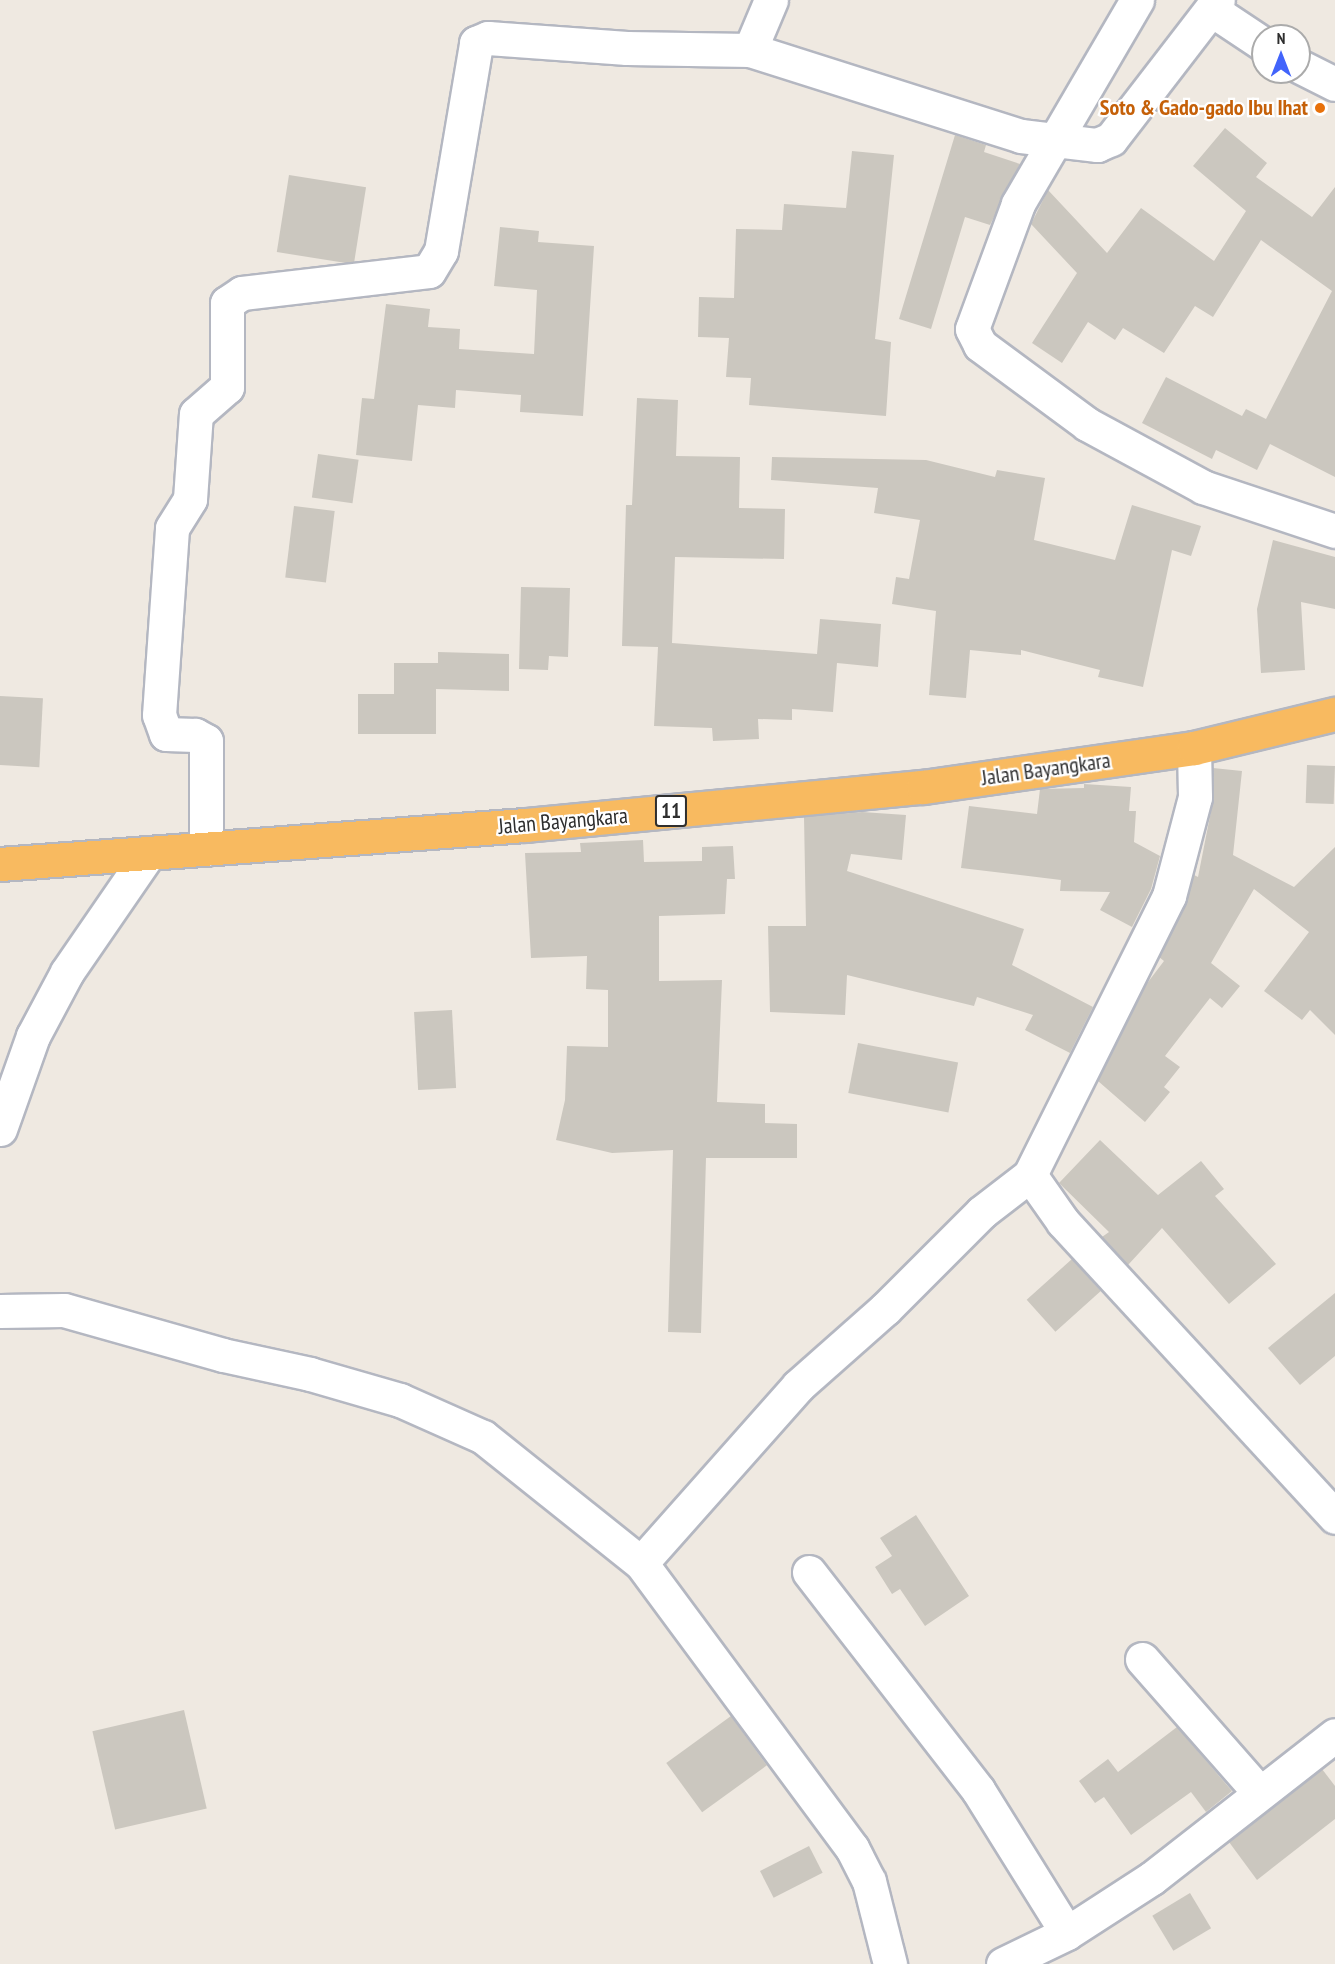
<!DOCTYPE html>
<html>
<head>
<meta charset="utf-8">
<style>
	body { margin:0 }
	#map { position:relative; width:1335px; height:1964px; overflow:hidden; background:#efe9e1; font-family:"PT Sans Narrow",sans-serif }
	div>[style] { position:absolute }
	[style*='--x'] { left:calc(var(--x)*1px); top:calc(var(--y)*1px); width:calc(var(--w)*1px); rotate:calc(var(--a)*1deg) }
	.building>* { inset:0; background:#cbc7bf; transform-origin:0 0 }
	.roads { filter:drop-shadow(2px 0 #b4b7c1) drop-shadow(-2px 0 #b4b7c1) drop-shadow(0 2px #b4b7c1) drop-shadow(0 -2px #b4b7c1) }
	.minor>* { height:33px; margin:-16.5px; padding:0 16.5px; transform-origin:16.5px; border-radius:16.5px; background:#fff }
	.trunk>* { height:33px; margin:-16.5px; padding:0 16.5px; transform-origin:16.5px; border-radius:16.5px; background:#f8ba60 }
	.dots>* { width:16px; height:16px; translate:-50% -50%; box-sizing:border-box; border:3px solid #fff; border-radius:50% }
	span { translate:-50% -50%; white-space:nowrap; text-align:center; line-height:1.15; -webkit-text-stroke:4.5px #fff; paint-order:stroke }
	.shield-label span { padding:2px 4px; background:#fff; border:2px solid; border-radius:4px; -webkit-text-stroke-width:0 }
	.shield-label { font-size:21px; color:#2e2e2e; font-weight:700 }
	.food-label { font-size:22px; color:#c56008; font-weight:700 }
	.right { translate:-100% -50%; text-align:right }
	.street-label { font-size:22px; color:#2e2e2e }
	.north { position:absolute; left:1251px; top:24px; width:60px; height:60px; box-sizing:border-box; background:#fff; border:2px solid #ababab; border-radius:50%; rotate:0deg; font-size:16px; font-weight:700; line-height:24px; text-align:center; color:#2e2e2e }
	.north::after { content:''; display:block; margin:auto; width:21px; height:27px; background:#4264fb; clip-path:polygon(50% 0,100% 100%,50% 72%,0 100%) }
</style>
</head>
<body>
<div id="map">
	<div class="building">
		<div style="clip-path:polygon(1225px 128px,1267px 163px,1256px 177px,1312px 217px,1335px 187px,1335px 477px,1270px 444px,1257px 470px,1216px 450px,1212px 459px,1142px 423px,1166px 377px,1242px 416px,1246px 409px,1266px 419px,1332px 291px,1261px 240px,1213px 317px,1195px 306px,1164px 353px,1123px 328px,1115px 340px,1088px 322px,1062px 363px,1032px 343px,1077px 273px,1031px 224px,1048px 190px,1107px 253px,1141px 208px,1214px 261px,1246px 211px,1193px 166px)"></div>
		<div style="clip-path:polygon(955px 135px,986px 145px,984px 152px,1020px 164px,990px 225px,965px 217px,931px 329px,899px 319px)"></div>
		<div style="clip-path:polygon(852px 151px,894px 155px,875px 339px,891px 342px,886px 416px,749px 405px,751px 378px,726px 377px,729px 338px,698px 337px,699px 297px,734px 298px,736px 229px,782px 230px,784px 204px,846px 208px)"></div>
		<div style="left:289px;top:175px;width:78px;height:78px;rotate:9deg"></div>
		<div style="clip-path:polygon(500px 227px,539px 231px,538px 242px,594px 246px,583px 416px,520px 412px,521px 395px,456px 390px,455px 408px,418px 405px,412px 461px,356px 455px,362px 398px,374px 399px,386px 304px,430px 309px,428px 327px,460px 329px,459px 349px,534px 354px,537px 290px,494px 286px)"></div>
		<div style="clip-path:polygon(637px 398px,678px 400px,676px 456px,740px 457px,739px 508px,785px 509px,784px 559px,675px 557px,672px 643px,817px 654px,820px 619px,881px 624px,878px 667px,837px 663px,833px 712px,792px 709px,792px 720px,758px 719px,759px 739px,713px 741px,712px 728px,654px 726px,658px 647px,622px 646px,626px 505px,632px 505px)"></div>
		<div style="left:318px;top:454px;width:41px;height:44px;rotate:8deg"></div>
		<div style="clip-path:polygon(772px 457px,926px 460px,995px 477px,997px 470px,1045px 478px,1034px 540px,1115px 560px,1132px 505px,1201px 526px,1191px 556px,1172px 550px,1143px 687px,1098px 677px,1100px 670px,1021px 650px,1021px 655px,970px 650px,966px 698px,929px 695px,936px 611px,892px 604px,896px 577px,909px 579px,920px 520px,874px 513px,878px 488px,771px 480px)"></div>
		<div style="left:294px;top:506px;width:41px;height:72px;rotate:7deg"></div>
		<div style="clip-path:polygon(1273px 540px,1335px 557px,1335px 609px,1301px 602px,1305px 670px,1261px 673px,1257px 609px)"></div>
		<div style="clip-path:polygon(521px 587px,570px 588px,568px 657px,549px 656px,548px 670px,519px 669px)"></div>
		<div style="clip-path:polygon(438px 652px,509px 654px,509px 691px,436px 689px,436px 734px,358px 734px,358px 694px,394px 694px,394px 663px,438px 663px)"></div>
		<div style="left:0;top:696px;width:43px;height:69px;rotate:3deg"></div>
		<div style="left:1307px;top:765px;width:28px;height:38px;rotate:2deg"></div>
		<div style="clip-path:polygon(1213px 768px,1242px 771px,1233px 855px,1294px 887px,1335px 847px,1335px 1035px,1310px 1010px,1302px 1020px,1264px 991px,1309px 932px,1254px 889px,1211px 963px,1240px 986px,1222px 1008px,1210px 998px,1165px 1056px,1180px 1067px,1164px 1087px,1170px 1092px,1145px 1122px,1098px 1081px,1145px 986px,1164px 961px,1159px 957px,1186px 904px,1194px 875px,1198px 877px,1213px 801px)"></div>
		<div style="clip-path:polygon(1084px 784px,1131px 787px,1129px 811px,1136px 811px,1134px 842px,1160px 856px,1151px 889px,1132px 927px,1100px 910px,1110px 892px,1060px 891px,1061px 880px,961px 868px,969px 806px,1037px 814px,1040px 789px,1084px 788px)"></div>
		<div style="clip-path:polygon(862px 812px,906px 815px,902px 860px,851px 854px,847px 871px,1024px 929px,1012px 965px,1093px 1007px,1070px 1053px,1025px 1030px,1033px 1015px,977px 997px,974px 1006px,847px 975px,845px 1015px,770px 1012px,768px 926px,806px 926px,804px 817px)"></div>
		<div style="clip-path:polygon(643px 840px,644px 862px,702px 861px,702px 847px,733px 846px,735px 879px,727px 879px,725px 914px,659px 916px,659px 981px,722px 980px,717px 1102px,765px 1104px,765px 1123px,797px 1124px,797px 1158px,706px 1158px,701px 1333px,668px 1332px,673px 1150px,612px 1153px,556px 1140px,565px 1100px,567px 1046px,608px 1047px,608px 990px,586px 989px,587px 956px,531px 958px,525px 853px,581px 852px,580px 843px)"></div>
		<div style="left:452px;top:1010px;width:78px;height:38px;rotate:87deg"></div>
		<div style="left:858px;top:1043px;width:102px;height:51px;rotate:11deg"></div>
		<div style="clip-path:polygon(1100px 1140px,1158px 1195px,1201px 1161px,1224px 1189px,1215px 1196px,1276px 1264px,1229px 1304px,1162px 1228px,1128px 1265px,1102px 1237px,1109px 1232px,1059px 1183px)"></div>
		<div style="left:1072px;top:1259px;width:43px;height:61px;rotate:48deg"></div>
		<div style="clip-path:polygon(1335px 1293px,1335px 1356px,1300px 1385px,1268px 1348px)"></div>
		<div style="clip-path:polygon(916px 1515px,969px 1596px,925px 1626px,900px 1589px,892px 1594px,875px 1567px,892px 1556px,880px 1538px)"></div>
		<div style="left:184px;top:1710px;width:101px;height:94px;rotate:77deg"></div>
		<div style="left:731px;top:1716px;width:61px;height:80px;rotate:54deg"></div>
		<div style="clip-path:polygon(1177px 1727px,1232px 1791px,1206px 1812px,1191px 1792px,1131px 1835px,1104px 1797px,1095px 1803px,1079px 1781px,1108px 1759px,1118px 1772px)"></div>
		<div style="clip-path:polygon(1322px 1769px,1335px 1786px,1335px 1819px,1257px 1880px,1229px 1842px)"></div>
		<div style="left:809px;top:1846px;width:30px;height:55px;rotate:63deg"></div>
		<div style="left:1190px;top:1893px;width:41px;height:44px;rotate:59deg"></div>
	</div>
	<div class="roads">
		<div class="minor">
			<div style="--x:1137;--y:0;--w:236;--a:120.3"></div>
			<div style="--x:1018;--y:204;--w:133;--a:110.2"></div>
			<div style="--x:972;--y:329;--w:18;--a:63"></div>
			<div style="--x:980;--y:345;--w:133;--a:36.4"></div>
			<div style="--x:1087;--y:424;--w:132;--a:28.5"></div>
			<div style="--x:1203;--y:487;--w:139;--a:18.4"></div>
			<div style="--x:1212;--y:10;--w:61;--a:33.7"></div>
			<div style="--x:750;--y:50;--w:54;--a:-67.2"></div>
			<div style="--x:1299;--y:66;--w:40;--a:26.6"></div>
			<div style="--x:1194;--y:748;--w:49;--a:88.8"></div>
			<div style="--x:1195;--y:797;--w:102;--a:104.7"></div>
			<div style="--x:1169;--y:896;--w:312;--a:116.5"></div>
			<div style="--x:1030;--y:1175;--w:57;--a:54.9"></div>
			<div style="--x:1063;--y:1222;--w:401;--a:47.3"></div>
			<div style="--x:206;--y:849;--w:108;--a:-90"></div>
			<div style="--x:206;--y:741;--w:13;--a:-151"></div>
			<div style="--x:195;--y:735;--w:29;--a:-178"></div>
			<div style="--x:166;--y:734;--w:20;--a:-110"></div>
			<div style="--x:159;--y:715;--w:187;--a:-86"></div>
			<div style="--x:172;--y:528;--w:34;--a:-58"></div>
			<div style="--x:190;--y:499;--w:85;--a:-86"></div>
			<div style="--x:196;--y:414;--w:41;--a:-41.1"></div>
			<div style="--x:227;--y:387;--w:84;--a:-90"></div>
			<div style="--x:227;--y:303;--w:18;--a:-34"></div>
			<div style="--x:242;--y:293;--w:188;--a:-6.7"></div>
			<div style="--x:429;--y:271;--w:23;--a:-59"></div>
			<div style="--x:441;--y:251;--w:211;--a:-80.4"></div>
			<div style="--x:476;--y:43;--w:13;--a:-23"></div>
			<div style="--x:488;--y:38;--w:139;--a:4.1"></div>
			<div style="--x:627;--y:48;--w:123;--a:0.9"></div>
			<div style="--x:750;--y:50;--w:284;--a:17.6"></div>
			<div style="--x:1021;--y:136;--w:77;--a:6.8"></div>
			<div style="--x:1097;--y:145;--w:15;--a:-23"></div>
			<div style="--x:1111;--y:139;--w:175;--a:-52.4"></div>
			<div style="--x:0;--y:1129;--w:99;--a:-70.5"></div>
			<div style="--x:33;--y:1036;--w:72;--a:-62"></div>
			<div style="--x:67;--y:972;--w:143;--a:-55.5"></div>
			<div style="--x:0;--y:1311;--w:64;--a:-0.9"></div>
			<div style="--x:64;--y:1310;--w:165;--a:15.8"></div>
			<div style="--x:223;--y:1355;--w:89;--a:12.3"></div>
			<div style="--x:310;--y:1374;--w:94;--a:16.1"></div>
			<div style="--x:400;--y:1400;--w:91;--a:24"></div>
			<div style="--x:483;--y:1437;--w:202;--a:38.6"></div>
			<div style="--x:641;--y:1563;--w:355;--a:53.5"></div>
			<div style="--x:852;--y:1848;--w:37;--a:63"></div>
			<div style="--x:869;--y:1881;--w:86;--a:75.8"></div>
			<div style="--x:641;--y:1563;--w:237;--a:-48.4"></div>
			<div style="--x:798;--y:1386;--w:116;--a:-41.5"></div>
			<div style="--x:885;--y:1309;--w:137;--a:-45"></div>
			<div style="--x:982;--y:1212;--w:61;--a:-37.6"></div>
			<div style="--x:809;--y:1572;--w:276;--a:52.2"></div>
			<div style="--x:978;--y:1790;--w:168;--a:58.1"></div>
			<div style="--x:1142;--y:1659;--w:176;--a:48.7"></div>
			<div style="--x:1003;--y:1964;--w:71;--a:-25.8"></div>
			<div style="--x:1067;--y:1933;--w:101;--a:-32.9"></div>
			<div style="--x:1152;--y:1878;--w:232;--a:-38"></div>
		</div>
		<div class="trunk">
			<div style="--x:0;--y:864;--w:526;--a:-4.25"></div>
			<div style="--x:525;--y:825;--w:400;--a:-5.5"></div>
			<div style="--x:923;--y:787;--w:274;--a:-8.2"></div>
			<div style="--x:1194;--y:748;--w:145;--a:-13.6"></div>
		</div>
	</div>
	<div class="dots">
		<div style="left:1320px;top:108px;background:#e8710a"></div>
	</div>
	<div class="shield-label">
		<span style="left:671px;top:811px">11</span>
	</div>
	<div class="food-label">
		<span class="right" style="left:1308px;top:108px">Soto &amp; Gado-gado Ibu Ihat</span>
	</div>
	<div class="street-label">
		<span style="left:1046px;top:769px;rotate:-8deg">Jalan Bayangkara</span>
		<span style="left:563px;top:821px;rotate:-5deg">Jalan Bayangkara</span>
	</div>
	<div class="north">N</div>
</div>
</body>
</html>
